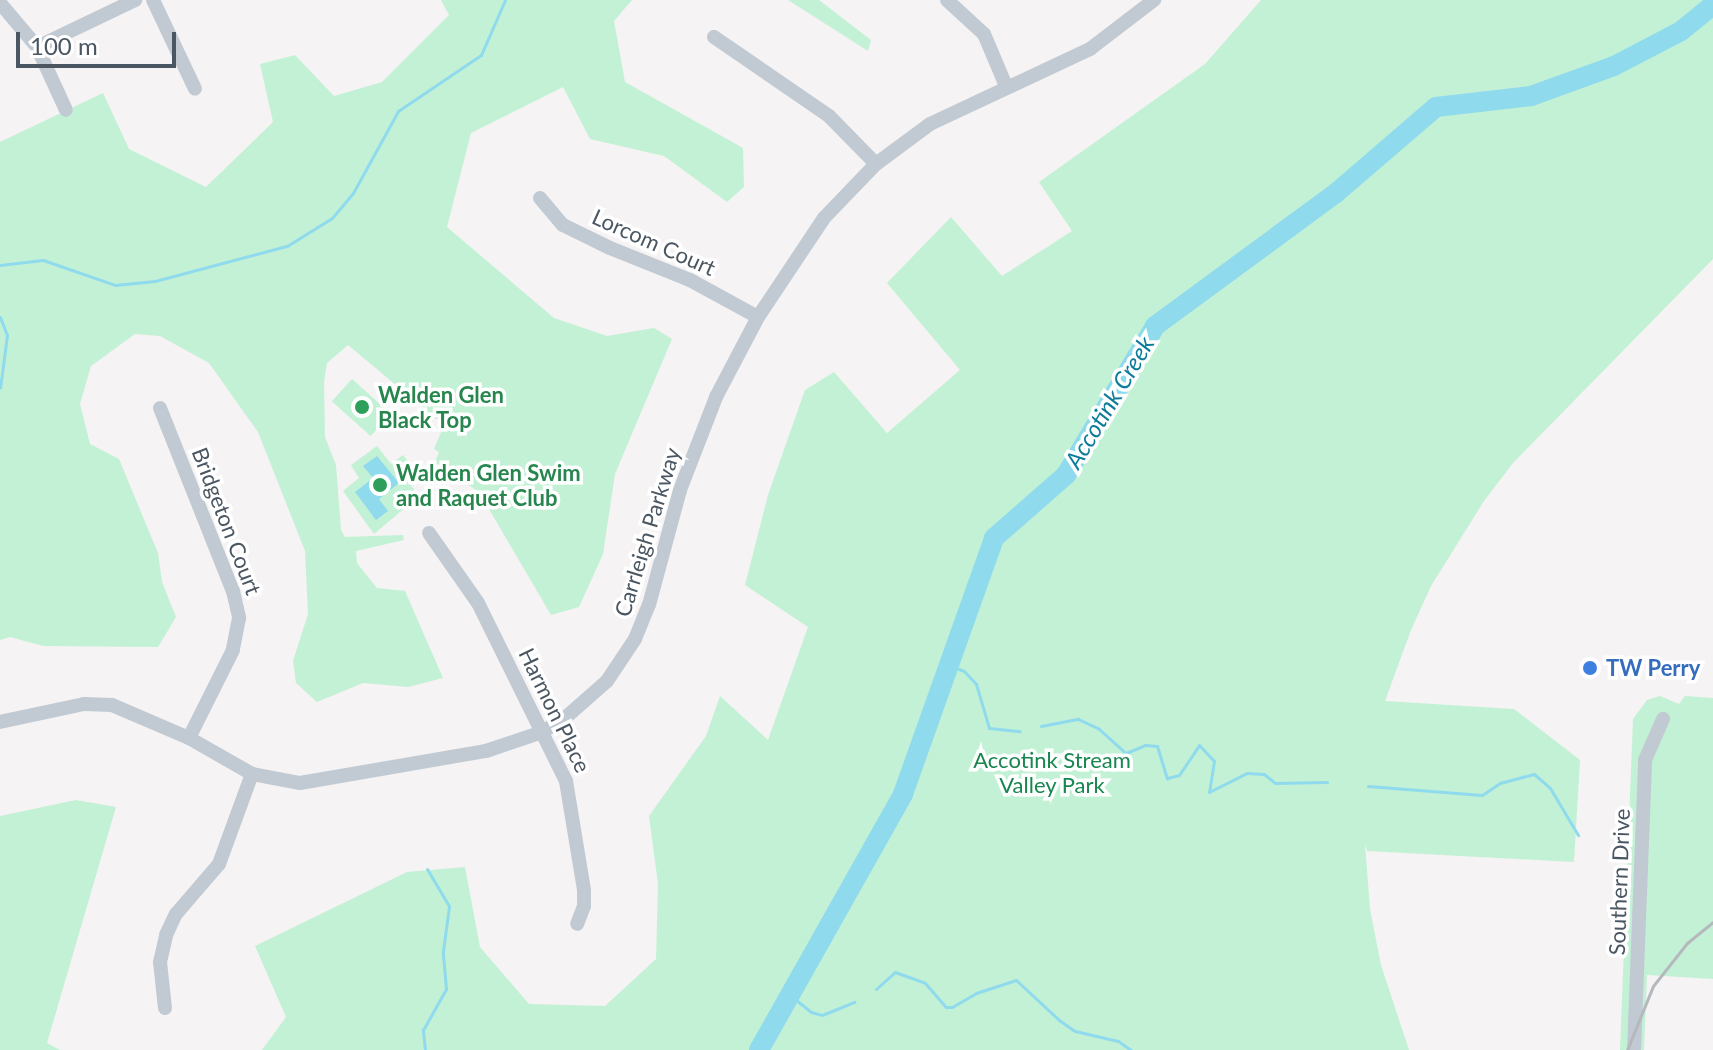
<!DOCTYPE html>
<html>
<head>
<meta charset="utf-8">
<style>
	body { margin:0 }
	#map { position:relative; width:1713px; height:1050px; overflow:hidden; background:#f5f3f3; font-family:Lato,sans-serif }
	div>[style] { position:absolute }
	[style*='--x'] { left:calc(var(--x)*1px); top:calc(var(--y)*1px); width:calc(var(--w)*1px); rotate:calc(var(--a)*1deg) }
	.green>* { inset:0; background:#c3f1d5; transform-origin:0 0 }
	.water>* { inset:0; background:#90daee }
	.stream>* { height:3px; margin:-1.5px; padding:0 1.5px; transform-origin:1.5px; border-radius:1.5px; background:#90daee }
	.river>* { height:20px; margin:-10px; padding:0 10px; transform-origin:10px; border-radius:10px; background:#90daee }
	.minor>* { height:14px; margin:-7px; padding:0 7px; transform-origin:7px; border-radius:7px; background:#c1cad2 }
	.rail>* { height:3px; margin:-1.5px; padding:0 1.5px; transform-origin:1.5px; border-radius:1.5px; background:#b5b8bd }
	.dots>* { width:22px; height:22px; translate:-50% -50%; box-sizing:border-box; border:4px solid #fff; border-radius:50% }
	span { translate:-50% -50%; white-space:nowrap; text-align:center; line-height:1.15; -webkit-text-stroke:7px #fff; paint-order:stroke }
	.street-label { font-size:22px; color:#4a5661 }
	.leisure-label { font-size:22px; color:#27864d; font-weight:700 }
	.left { translate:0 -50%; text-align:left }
	.shop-label { font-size:22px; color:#366cbe; font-weight:700 }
	.park-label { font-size:22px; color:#17864f }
	.water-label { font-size:24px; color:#0c7c9b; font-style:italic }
	.scale { position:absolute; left:16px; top:32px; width:160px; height:36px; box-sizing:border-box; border:4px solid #4a5661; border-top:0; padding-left:10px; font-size:24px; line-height:28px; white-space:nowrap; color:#4a5661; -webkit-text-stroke:6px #fff; paint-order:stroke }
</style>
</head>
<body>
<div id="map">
	<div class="green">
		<div style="clip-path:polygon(441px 0,632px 0,614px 21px,625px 82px,743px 148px,744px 187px,727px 202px,664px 156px,590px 139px,563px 87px,471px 133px,447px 227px,554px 318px,607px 336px,654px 328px,672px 339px,615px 474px,603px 554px,579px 607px,551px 615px,479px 492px,435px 462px,439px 452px,434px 449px,444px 425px,348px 345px,327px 363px,324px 382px,325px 437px,336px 465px,341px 530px,345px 537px,403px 535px,404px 540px,356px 551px,357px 563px,377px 588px,405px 591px,443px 678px,408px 687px,363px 683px,317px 702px,296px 683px,293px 661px,308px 614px,305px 551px,258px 432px,209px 363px,160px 336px,135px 334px,91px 366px,80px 404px,90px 444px,119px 459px,158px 553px,162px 582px,176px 617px,158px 647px,43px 646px,10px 637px,0 640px,0 142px,103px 93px,129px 149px,206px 187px,273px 122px,260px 64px,295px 55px,334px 96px,382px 82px,449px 15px)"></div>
		<div style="clip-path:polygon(788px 0,819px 0,871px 40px,868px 51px)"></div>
		<div style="clip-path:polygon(1261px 0,1713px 0,1713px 259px,1513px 463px,1484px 501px,1431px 586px,1411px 630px,1385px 701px,1514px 709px,1580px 760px,1574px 862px,1367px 851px,1365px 844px,1370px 909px,1381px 965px,1409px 1050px,262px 1050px,286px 1017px,255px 946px,407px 872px,465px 867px,480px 947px,529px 1004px,605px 1006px,656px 959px,658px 884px,649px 816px,706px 736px,720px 696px,768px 740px,808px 627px,745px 585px,768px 495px,805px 390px,834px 372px,887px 433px,960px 370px,887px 283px,951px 217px,1002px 276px,1072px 231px,1039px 182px,1205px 64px)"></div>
		<div style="left:352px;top:379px;width:52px;height:30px;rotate:42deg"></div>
		<div style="clip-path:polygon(377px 446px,391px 464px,403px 455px,416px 471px,406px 479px,419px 496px,374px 534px,343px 491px,359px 478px,351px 465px)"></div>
		<div style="clip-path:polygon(1685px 696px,1713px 698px,1713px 979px,1647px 975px,1644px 1050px,1620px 1050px,1633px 719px,1647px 700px,1660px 696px,1679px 704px)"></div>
		<div style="clip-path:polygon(76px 800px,116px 807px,47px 1043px,60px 1050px,0 1050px,0 816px)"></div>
	</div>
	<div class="water">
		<div style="clip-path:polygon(377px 456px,399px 483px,379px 499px,388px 511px,376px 520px,355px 492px,373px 478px,363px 466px)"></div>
	</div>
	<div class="stream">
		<div style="--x:0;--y:265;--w:43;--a:-6.6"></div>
		<div style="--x:43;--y:260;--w:76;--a:19.1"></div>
		<div style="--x:115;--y:285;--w:40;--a:-5.7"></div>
		<div style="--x:155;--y:281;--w:137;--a:-14.9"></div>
		<div style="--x:287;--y:246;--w:53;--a:-31.9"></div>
		<div style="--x:332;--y:218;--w:33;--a:-50"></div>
		<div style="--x:353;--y:193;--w:94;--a:-61.2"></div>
		<div style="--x:398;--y:111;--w:100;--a:-34"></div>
		<div style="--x:481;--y:55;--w:60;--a:-66.4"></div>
		<div style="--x:0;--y:317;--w:19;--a:69"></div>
		<div style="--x:7;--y:335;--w:53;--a:97.5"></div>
		<div style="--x:949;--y:665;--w:16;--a:22"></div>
		<div style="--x:964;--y:671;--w:18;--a:47"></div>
		<div style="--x:976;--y:684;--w:46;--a:73.5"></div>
		<div style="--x:989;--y:728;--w:31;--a:6"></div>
		<div style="--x:1041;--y:726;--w:38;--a:-11"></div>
		<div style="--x:1078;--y:719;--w:23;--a:25"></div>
		<div style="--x:1099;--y:729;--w:36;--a:42"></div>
		<div style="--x:1126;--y:753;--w:21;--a:-23"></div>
		<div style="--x:1145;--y:745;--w:12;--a:5"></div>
		<div style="--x:1157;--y:746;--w:34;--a:73"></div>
		<div style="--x:1167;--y:778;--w:12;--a:-14"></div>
		<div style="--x:1179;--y:775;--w:36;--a:-56"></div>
		<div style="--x:1199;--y:745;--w:22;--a:47"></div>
		<div style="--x:1214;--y:761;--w:31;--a:99"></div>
		<div style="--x:1209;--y:792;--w:42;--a:-26.6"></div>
		<div style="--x:1247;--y:773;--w:17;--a:3"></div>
		<div style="--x:1264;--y:774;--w:14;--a:39"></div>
		<div style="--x:1275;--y:783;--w:52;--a:-1.1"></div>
		<div style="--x:1368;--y:786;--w:114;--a:4.5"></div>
		<div style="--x:1482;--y:795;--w:22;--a:-34"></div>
		<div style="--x:1500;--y:783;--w:35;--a:-15"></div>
		<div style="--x:1534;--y:774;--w:21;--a:41"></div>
		<div style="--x:1550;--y:788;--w:55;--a:59.2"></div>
		<div style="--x:876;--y:989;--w:25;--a:-42"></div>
		<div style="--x:895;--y:972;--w:32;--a:20"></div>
		<div style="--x:925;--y:983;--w:32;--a:49"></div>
		<div style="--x:946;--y:1007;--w:6;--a:0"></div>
		<div style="--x:952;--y:1007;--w:28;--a:-30"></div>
		<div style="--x:976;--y:993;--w:42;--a:-18"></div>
		<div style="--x:1016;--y:980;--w:59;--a:42.9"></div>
		<div style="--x:1059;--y:1020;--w:19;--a:35"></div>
		<div style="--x:1075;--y:1031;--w:44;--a:13.1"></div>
		<div style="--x:1118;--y:1041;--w:16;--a:35"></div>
		<div style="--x:790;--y:995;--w:27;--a:39"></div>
		<div style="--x:811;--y:1012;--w:11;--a:15"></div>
		<div style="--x:822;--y:1015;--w:35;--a:-22"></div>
		<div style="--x:425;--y:1050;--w:20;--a:-96"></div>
		<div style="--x:423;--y:1030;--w:47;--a:-60.7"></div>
		<div style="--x:446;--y:989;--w:38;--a:-95"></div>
		<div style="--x:443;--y:951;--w:45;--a:-82.4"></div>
		<div style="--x:449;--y:906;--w:43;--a:-120.7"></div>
	</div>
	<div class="river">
		<div style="--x:759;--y:1050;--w:294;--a:-60.6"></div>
		<div style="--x:903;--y:794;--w:272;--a:-70.4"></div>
		<div style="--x:994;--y:538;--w:96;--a:-41.2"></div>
		<div style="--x:1066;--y:475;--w:174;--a:-59.1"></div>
		<div style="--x:1155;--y:326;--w:225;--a:-36.3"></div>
		<div style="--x:1336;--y:193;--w:132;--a:-40.7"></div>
		<div style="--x:1436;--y:107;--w:96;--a:-6.6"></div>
		<div style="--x:1531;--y:96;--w:88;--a:-19.9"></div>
		<div style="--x:1614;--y:66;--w:76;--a:-27.6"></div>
		<div style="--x:1681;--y:31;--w:41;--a:-39.1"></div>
	</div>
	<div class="minor">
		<div style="--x:153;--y:0;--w:98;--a:64.7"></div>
		<div style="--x:947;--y:0;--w:50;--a:42.6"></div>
		<div style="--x:984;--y:34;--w:56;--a:67.1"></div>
		<div style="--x:0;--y:3;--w:57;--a:49.9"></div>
		<div style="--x:37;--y:47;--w:69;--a:65.3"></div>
		<div style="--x:714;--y:37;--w:140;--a:34.5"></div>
		<div style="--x:829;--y:116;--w:67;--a:45.6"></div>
		<div style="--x:37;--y:47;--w:109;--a:-25.6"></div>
		<div style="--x:540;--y:198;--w:35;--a:50"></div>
		<div style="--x:563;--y:225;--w:52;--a:26.1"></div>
		<div style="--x:610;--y:248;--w:86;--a:21.8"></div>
		<div style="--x:690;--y:280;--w:77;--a:28.6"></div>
		<div style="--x:160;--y:408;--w:197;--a:68.3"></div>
		<div style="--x:233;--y:591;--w:28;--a:77"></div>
		<div style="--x:239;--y:618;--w:33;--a:101"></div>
		<div style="--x:233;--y:650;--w:98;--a:116.6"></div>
		<div style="--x:429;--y:533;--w:85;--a:55"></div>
		<div style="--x:478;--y:603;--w:199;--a:63.7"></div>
		<div style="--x:566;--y:781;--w:110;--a:80.6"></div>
		<div style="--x:584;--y:890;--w:16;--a:90"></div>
		<div style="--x:584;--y:906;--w:19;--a:111"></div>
		<div style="--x:0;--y:722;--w:86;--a:-12.1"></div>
		<div style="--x:84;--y:704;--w:28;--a:2"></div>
		<div style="--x:112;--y:705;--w:84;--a:23.2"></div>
		<div style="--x:189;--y:738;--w:73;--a:29.7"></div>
		<div style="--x:252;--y:774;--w:49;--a:10.6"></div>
		<div style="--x:300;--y:783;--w:189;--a:-9.8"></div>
		<div style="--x:486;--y:751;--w:59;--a:-18.7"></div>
		<div style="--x:542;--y:732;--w:27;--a:-31"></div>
		<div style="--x:565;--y:718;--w:56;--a:-41.4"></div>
		<div style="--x:607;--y:681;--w:50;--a:-56.3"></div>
		<div style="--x:635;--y:639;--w:37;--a:-68"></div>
		<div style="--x:649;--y:605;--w:119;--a:-74.9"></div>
		<div style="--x:680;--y:490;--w:100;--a:-68.8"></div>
		<div style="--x:716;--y:397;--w:90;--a:-62.3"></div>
		<div style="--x:758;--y:317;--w:119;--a:-56.3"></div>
		<div style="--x:824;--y:218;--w:75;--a:-46.1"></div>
		<div style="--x:876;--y:164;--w:67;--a:-36.5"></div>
		<div style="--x:930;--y:124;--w:177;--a:-25.1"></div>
		<div style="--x:1090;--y:49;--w:81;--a:-37.4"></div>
		<div style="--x:165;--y:1008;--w:46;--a:-96.2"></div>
		<div style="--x:160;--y:962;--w:28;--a:-77"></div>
		<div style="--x:166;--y:935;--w:23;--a:-65"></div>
		<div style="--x:176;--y:914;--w:66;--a:-49.3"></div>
		<div style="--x:219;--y:864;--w:96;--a:-69.9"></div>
		<div style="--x:1634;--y:1050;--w:290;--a:-87.8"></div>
		<div style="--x:1645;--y:760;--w:45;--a:-66.3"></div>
	</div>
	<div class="rail">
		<div style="--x:1627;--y:1050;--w:69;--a:-67.9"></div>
		<div style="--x:1653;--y:986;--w:55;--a:-51.7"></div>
		<div style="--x:1687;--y:943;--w:33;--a:-39"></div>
	</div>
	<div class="dots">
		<div style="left:362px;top:407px;background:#2e9e5b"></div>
		<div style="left:380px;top:485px;background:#2e9e5b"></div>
		<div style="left:1590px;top:668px;background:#3f7fe0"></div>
	</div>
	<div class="street-label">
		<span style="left:654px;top:242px;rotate:24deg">Lorcom Court</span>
		<span style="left:227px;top:521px;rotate:69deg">Bridgeton Court</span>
		<span style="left:647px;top:532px;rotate:-73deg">Carrleigh Parkway</span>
		<span style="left:555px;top:710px;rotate:64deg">Harmon Place</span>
		<span style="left:1619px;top:882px;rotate:-88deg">Southern Drive</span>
	</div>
	<div class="leisure-label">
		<span class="left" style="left:378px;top:407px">Walden Glen<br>Black Top</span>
		<span class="left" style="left:396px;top:485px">Walden Glen Swim<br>and Raquet Club</span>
	</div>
	<div class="shop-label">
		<span class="left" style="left:1606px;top:668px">TW Perry</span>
	</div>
	<div class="park-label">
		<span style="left:1052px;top:772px">Accotink Stream<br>Valley Park</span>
	</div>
	<div class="water-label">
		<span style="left:1109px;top:402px;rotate:-59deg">Accotink Creek</span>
	</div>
	<div class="scale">100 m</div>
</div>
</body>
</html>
